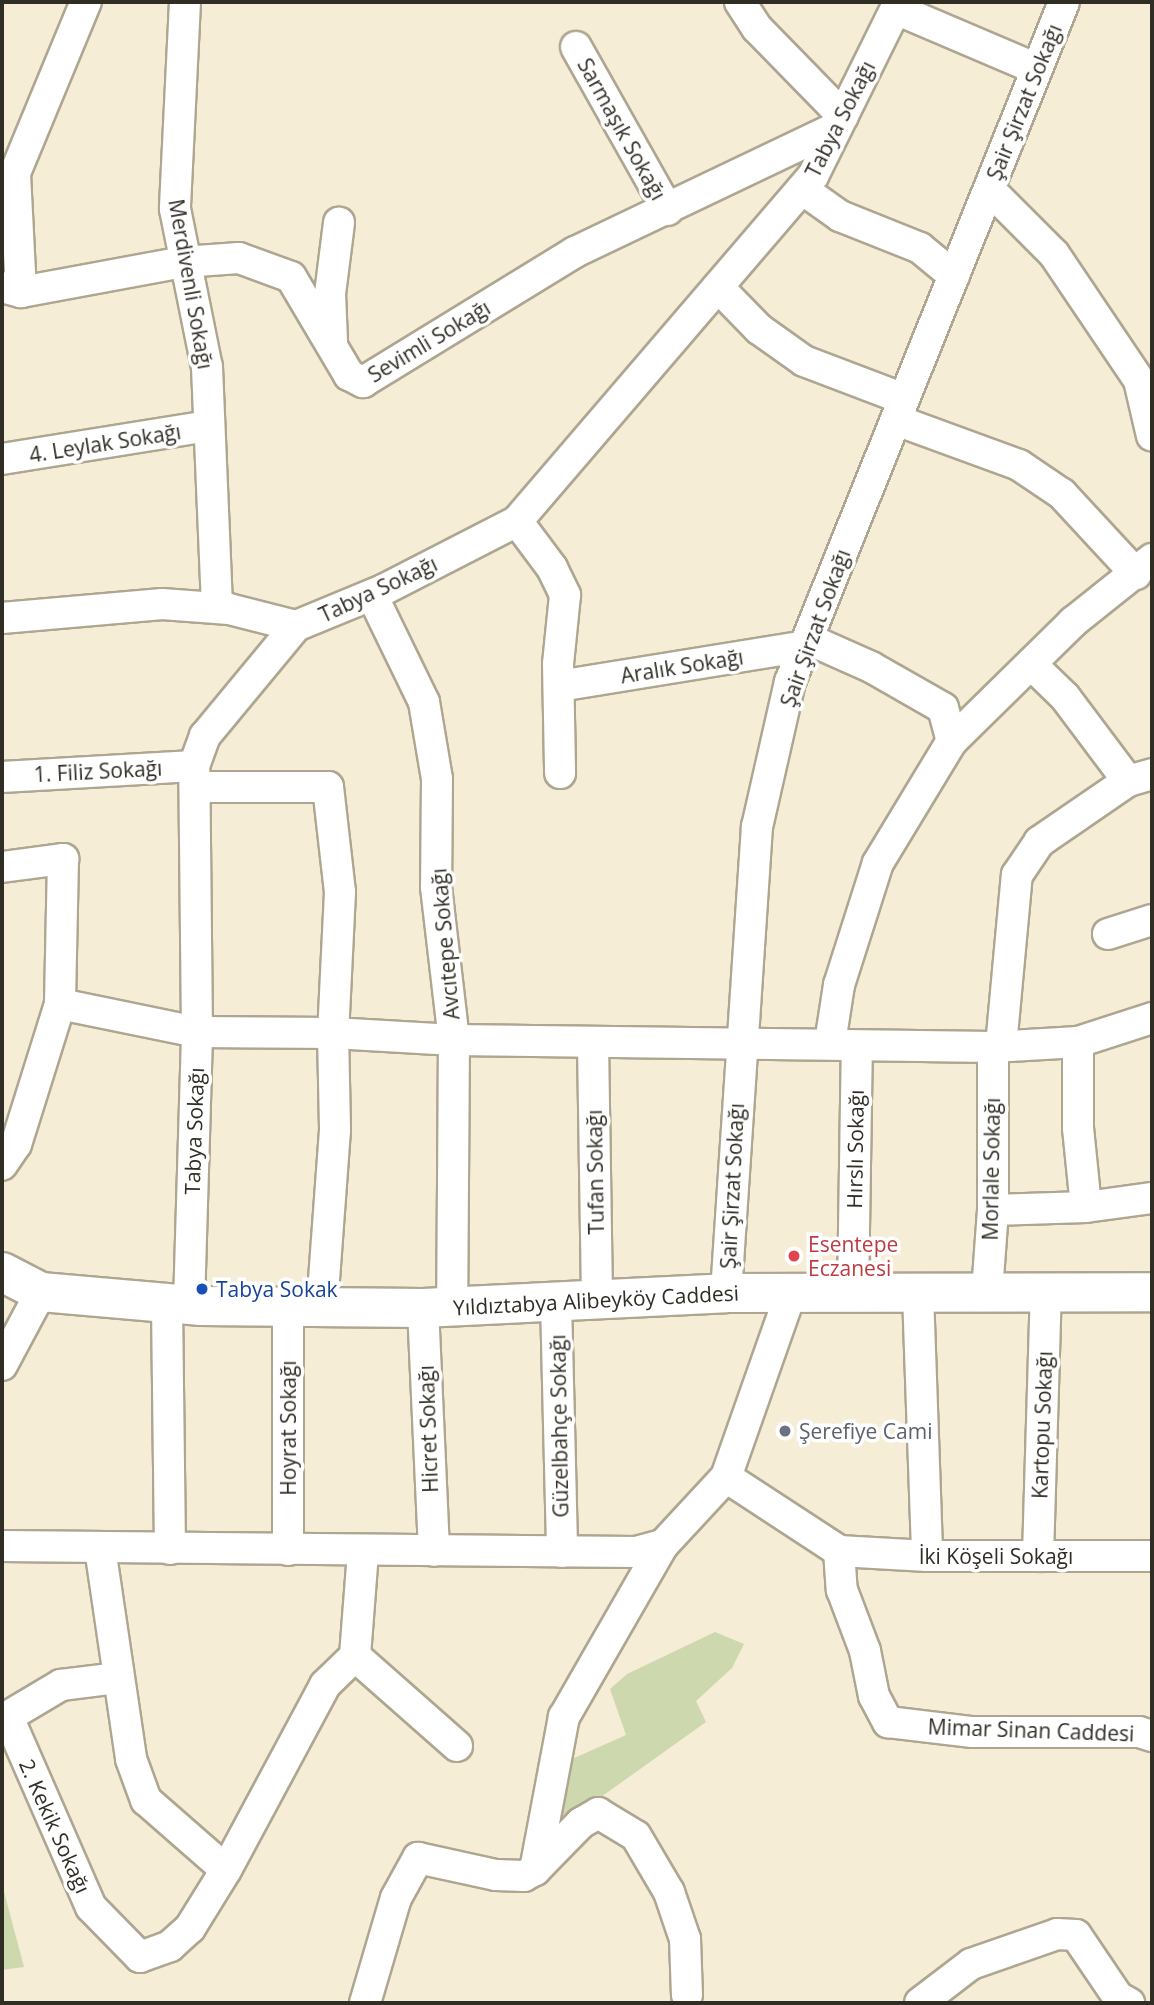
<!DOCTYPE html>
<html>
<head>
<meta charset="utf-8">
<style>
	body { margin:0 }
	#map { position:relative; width:1154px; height:2005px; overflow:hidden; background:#f6edd7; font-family:"Open Sans",sans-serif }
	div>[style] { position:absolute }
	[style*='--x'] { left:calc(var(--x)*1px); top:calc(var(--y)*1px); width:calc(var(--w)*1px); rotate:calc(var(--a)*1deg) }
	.green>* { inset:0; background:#cdd8ae }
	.roads { filter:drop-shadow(2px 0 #aea691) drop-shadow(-2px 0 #aea691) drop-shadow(0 2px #aea691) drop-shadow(0 -2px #aea691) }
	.minor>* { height:30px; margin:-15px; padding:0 15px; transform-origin:15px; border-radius:15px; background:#fff }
	.secondary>* { height:38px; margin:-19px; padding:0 19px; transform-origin:19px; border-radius:19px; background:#fff }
	.dots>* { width:19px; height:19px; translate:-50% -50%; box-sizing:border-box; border:4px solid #fff; border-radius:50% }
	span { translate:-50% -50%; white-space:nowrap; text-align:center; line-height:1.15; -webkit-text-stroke:7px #fff; paint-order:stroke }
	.street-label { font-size:21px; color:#302d25 }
	.health-label { font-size:21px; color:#be3a42 }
	.left { translate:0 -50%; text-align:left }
	.transit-label { font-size:21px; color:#164399 }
	.worship-label { font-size:21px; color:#5b616d }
	.frame { position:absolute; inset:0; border:4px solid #302d25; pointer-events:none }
</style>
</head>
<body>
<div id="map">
	<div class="green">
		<div style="clip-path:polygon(715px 1632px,744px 1644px,732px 1668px,696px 1701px,706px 1722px,601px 1797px,556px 1821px,572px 1759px,626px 1735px,610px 1689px,627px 1674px)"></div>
		<div style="clip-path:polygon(2px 1884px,24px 1967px,2px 1970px)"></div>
	</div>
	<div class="roads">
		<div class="minor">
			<div style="--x:185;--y:2;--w:207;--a:92.8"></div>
			<div style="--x:175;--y:209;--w:161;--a:78.6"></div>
			<div style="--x:207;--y:367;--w:241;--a:87.6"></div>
			<div style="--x:740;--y:2;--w:31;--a:57"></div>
			<div style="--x:757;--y:28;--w:123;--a:45.7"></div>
			<div style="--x:896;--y:9;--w:153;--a:23.1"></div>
			<div style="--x:576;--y:47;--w:187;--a:60.6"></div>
			<div style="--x:802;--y:189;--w:47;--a:35.4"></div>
			<div style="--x:840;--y:216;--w:86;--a:21.8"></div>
			<div style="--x:920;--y:248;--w:44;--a:39.5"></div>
			<div style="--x:989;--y:189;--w:92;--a:45"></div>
			<div style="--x:1054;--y:254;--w:152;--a:56"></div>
			<div style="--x:1139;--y:380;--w:57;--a:76.9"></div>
			<div style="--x:2;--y:287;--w:20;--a:15"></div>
			<div style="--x:21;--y:292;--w:165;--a:-10.5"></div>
			<div style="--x:183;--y:262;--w:56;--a:-4.1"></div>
			<div style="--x:239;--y:258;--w:55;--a:20.1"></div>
			<div style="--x:291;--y:277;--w:114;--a:59.4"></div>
			<div style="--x:349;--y:375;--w:16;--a:27"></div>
			<div style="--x:363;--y:382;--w:249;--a:-31.5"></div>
			<div style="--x:575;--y:252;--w:290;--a:-25.5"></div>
			<div style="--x:718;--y:287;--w:59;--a:45.7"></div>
			<div style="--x:759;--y:329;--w:55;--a:35.4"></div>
			<div style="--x:804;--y:361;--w:107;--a:20.8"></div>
			<div style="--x:21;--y:292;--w:119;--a:-92.9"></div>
			<div style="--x:15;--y:173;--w:185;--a:-67.5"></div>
			<div style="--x:332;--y:341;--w:47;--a:-92.4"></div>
			<div style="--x:330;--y:294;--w:72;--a:-82.8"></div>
			<div style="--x:896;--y:420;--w:131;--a:20.1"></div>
			<div style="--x:1019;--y:465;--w:52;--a:34"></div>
			<div style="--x:1062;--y:494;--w:109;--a:47.2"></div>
			<div style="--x:2;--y:459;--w:208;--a:-9.1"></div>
			<div style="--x:517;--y:521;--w:59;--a:53.3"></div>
			<div style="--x:552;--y:568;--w:30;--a:64"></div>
			<div style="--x:565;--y:595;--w:69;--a:95.8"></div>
			<div style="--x:558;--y:664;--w:109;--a:88.9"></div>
			<div style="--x:372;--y:595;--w:119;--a:64.1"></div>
			<div style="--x:424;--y:702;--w:78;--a:80.4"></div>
			<div style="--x:437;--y:779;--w:108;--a:90.5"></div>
			<div style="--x:436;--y:887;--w:154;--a:83.3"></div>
			<div style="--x:454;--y:1040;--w:267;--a:90.4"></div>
			<div style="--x:2;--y:618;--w:161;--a:-5"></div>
			<div style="--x:162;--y:604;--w:67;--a:4.3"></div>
			<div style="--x:229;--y:609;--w:69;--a:14.2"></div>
			<div style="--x:808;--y:639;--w:69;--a:24"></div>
			<div style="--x:871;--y:667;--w:83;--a:29.7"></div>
			<div style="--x:943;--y:708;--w:34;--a:75"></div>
			<div style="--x:1031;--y:664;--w:47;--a:44.1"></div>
			<div style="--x:1065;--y:697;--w:105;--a:53.1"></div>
			<div style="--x:559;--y:686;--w:249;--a:-9.2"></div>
			<div style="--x:2;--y:777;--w:192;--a:-3.3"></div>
			<div style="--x:195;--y:787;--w:133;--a:0"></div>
			<div style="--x:328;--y:787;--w:106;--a:83.5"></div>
			<div style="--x:340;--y:892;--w:141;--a:92.8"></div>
			<div style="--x:333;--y:1033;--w:121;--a:3.3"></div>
			<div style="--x:454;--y:1040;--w:539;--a:0.74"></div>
			<div style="--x:993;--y:1047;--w:85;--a:-3.4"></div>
			<div style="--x:1078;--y:1042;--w:78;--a:-18"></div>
			<div style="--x:2;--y:867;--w:62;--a:-7.5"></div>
			<div style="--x:63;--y:859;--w:145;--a:91.2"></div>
			<div style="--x:60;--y:1004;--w:147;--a:107.4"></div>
			<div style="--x:16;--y:1144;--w:25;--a:124"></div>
			<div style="--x:1108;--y:934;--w:46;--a:-17.7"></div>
			<div style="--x:60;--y:1004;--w:140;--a:11.6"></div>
			<div style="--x:197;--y:1032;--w:136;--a:0.4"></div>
			<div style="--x:333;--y:1033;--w:97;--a:88.8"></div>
			<div style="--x:335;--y:1130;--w:178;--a:94.2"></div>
			<div style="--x:1078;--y:1042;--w:86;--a:90"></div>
			<div style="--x:1078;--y:1128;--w:79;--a:84.2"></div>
			<div style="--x:593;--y:1043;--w:257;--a:89.1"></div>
			<div style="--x:830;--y:1043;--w:59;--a:-81.2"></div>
			<div style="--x:839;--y:985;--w:128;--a:-72.3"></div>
			<div style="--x:878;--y:863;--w:143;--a:-58.8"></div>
			<div style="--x:952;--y:741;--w:170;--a:-44.5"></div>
			<div style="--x:1073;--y:622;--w:101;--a:-38.6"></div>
			<div style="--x:1001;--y:1046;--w:172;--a:-84.7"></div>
			<div style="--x:1017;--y:875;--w:40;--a:-56"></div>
			<div style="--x:1039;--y:842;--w:108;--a:-34.4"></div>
			<div style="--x:1128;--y:781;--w:25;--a:-16"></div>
			<div style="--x:993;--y:1210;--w:93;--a:-1.8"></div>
			<div style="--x:1086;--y:1207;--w:67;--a:-7.8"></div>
			<div style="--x:987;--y:1292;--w:82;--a:-85.8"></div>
			<div style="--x:993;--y:1210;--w:163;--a:-90"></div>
			<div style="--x:726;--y:1293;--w:467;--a:-86.2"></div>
			<div style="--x:757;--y:827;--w:149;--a:-77.2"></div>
			<div style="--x:790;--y:682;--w:733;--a:-68.05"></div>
			<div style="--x:853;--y:1293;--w:246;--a:-89.1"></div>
			<div style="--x:918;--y:1293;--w:263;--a:88"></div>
			<div style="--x:556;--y:1301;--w:251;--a:88.6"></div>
			<div style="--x:167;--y:1304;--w:245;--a:89.3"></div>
			<div style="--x:189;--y:1305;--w:273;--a:-88.3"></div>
			<div style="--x:197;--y:1032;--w:266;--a:-90.6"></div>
			<div style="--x:194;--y:766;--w:32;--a:-70"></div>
			<div style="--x:205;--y:736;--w:143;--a:-50.4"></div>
			<div style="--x:296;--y:626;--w:94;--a:-22.5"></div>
			<div style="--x:383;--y:590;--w:151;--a:-27.2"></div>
			<div style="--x:517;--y:521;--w:455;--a:-49.4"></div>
			<div style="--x:813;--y:176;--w:194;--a:-63.7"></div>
			<div style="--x:423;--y:1308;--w:243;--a:87.4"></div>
			<div style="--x:2;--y:1365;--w:83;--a:-61.9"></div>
			<div style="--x:726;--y:1477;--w:135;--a:33.2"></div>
			<div style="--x:839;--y:1551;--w:88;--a:3.3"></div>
			<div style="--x:927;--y:1556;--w:225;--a:0"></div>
			<div style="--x:2;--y:1546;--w:634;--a:0.54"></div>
			<div style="--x:636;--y:1552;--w:28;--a:-15"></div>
			<div style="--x:663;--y:1545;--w:93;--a:-47.2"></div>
			<div style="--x:726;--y:1477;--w:196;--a:-70.6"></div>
			<div style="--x:100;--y:1548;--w:213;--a:81.6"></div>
			<div style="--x:131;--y:1759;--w:44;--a:69.9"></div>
			<div style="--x:146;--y:1800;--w:106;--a:41.2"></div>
			<div style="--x:226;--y:1870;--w:210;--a:-61.8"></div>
			<div style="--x:325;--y:1685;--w:42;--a:-44"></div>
			<div style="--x:355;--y:1656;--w:105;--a:-85.6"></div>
			<div style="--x:288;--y:1550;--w:243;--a:-90"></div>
			<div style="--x:839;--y:1551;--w:39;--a:86"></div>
			<div style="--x:842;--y:1590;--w:65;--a:69.3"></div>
			<div style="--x:865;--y:1651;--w:46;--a:78.7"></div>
			<div style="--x:874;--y:1696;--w:30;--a:62"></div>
			<div style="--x:888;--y:1722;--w:85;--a:6.8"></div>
			<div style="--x:972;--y:1732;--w:167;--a:0"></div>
			<div style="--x:1139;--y:1732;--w:14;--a:17"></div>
			<div style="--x:1038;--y:1556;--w:262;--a:-88.3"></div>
			<div style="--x:355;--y:1656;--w:136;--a:41.4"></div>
			<div style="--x:8;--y:1717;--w:207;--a:66.4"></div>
			<div style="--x:91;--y:1907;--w:70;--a:45.6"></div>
			<div style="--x:140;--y:1957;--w:32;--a:-20"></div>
			<div style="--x:170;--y:1946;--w:27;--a:-42"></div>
			<div style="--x:190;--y:1928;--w:68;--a:-58.2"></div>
			<div style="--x:2;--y:1720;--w:69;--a:-30.7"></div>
			<div style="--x:61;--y:1685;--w:56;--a:-7.1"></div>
			<div style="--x:535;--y:1870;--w:66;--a:-45.6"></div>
			<div style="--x:581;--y:1823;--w:20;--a:-30"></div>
			<div style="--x:598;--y:1813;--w:44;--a:31.2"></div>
			<div style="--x:636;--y:1836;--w:65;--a:59.5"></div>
			<div style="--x:669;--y:1892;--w:50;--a:71.2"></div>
			<div style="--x:685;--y:1939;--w:56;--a:88"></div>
			<div style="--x:365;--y:2003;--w:109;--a:-73.6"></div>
			<div style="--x:396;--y:1898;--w:46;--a:-61.2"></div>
			<div style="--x:418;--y:1858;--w:80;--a:12.3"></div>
			<div style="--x:496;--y:1875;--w:28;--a:2"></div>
			<div style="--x:524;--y:1876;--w:13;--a:-29"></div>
			<div style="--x:535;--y:1870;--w:156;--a:-79.3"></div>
			<div style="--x:564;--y:1717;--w:198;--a:-60.1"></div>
			<div style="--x:920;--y:2003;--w:64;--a:-37.4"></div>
			<div style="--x:971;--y:1964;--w:91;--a:-19.2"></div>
			<div style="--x:1057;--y:1934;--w:19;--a:3"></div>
			<div style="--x:1076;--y:1935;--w:75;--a:55.9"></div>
			<div style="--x:1118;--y:1997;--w:13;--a:29"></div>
		</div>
		<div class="secondary">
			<div style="--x:2;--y:1272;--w:44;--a:27.1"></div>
			<div style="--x:41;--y:1292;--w:161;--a:5"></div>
			<div style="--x:201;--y:1306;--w:222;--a:0.5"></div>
			<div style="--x:423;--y:1308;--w:303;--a:-2.8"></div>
			<div style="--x:726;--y:1293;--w:426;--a:-0.1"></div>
		</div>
	</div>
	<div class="dots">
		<div style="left:794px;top:1256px;background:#e0444e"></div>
		<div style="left:202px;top:1289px;background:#1a4fb4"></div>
		<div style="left:785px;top:1431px;background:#6b7280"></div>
	</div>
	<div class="street-label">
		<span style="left:1024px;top:102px;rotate:-68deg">Şair Şirzat Sokağı</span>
		<span style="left:840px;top:119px;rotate:-63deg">Tabya Sokağı</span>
		<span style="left:622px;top:129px;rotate:61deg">Sarmaşık Sokağı</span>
		<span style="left:191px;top:284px;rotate:80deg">Merdivenli Sokağı</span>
		<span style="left:429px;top:341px;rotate:-31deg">Sevimli Sokağı</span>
		<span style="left:105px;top:443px;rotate:-9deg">4. Leylak Sokağı</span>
		<span style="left:378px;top:589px;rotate:-25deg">Tabya Sokağı</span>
		<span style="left:815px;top:628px;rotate:-70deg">Şair Şirzat Sokağı</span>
		<span style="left:682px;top:666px;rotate:-9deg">Aralık Sokağı</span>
		<span style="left:98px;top:771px;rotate:-3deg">1. Filiz Sokağı</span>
		<span style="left:445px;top:944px;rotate:-95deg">Avcıtepe Sokağı</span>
		<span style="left:194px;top:1131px;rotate:-88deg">Tabya Sokağı</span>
		<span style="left:855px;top:1149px;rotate:-89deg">Hırslı Sokağı</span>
		<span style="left:991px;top:1169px;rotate:-89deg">Morlale Sokağı</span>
		<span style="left:595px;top:1172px;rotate:-91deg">Tufan Sokağı</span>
		<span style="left:732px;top:1186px;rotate:-87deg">Şair Şirzat Sokağı</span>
		<span style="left:596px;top:1300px;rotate:-3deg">Yıldıztabya Alibeyköy Caddesi</span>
		<span style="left:1042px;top:1425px;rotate:-88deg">Kartopu Sokağı</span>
		<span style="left:559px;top:1426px;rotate:-91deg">Güzelbahçe Sokağı</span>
		<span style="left:288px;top:1428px;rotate:-90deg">Hoyrat Sokağı</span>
		<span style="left:428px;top:1429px;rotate:-92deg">Hicret Sokağı</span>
		<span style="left:996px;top:1556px">İki Köşeli Sokağı</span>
		<span style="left:1031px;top:1730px;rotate:2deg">Mimar Sinan Caddesi</span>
		<span style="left:55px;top:1826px;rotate:66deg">2. Kekik Sokağı</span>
	</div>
	<div class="health-label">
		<span class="left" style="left:808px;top:1256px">Esentepe<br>Eczanesi</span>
	</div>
	<div class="transit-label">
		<span class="left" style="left:216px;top:1289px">Tabya Sokak</span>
	</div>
	<div class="worship-label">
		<span class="left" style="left:799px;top:1431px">Şerefiye Cami</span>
	</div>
	<div class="frame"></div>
</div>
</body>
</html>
